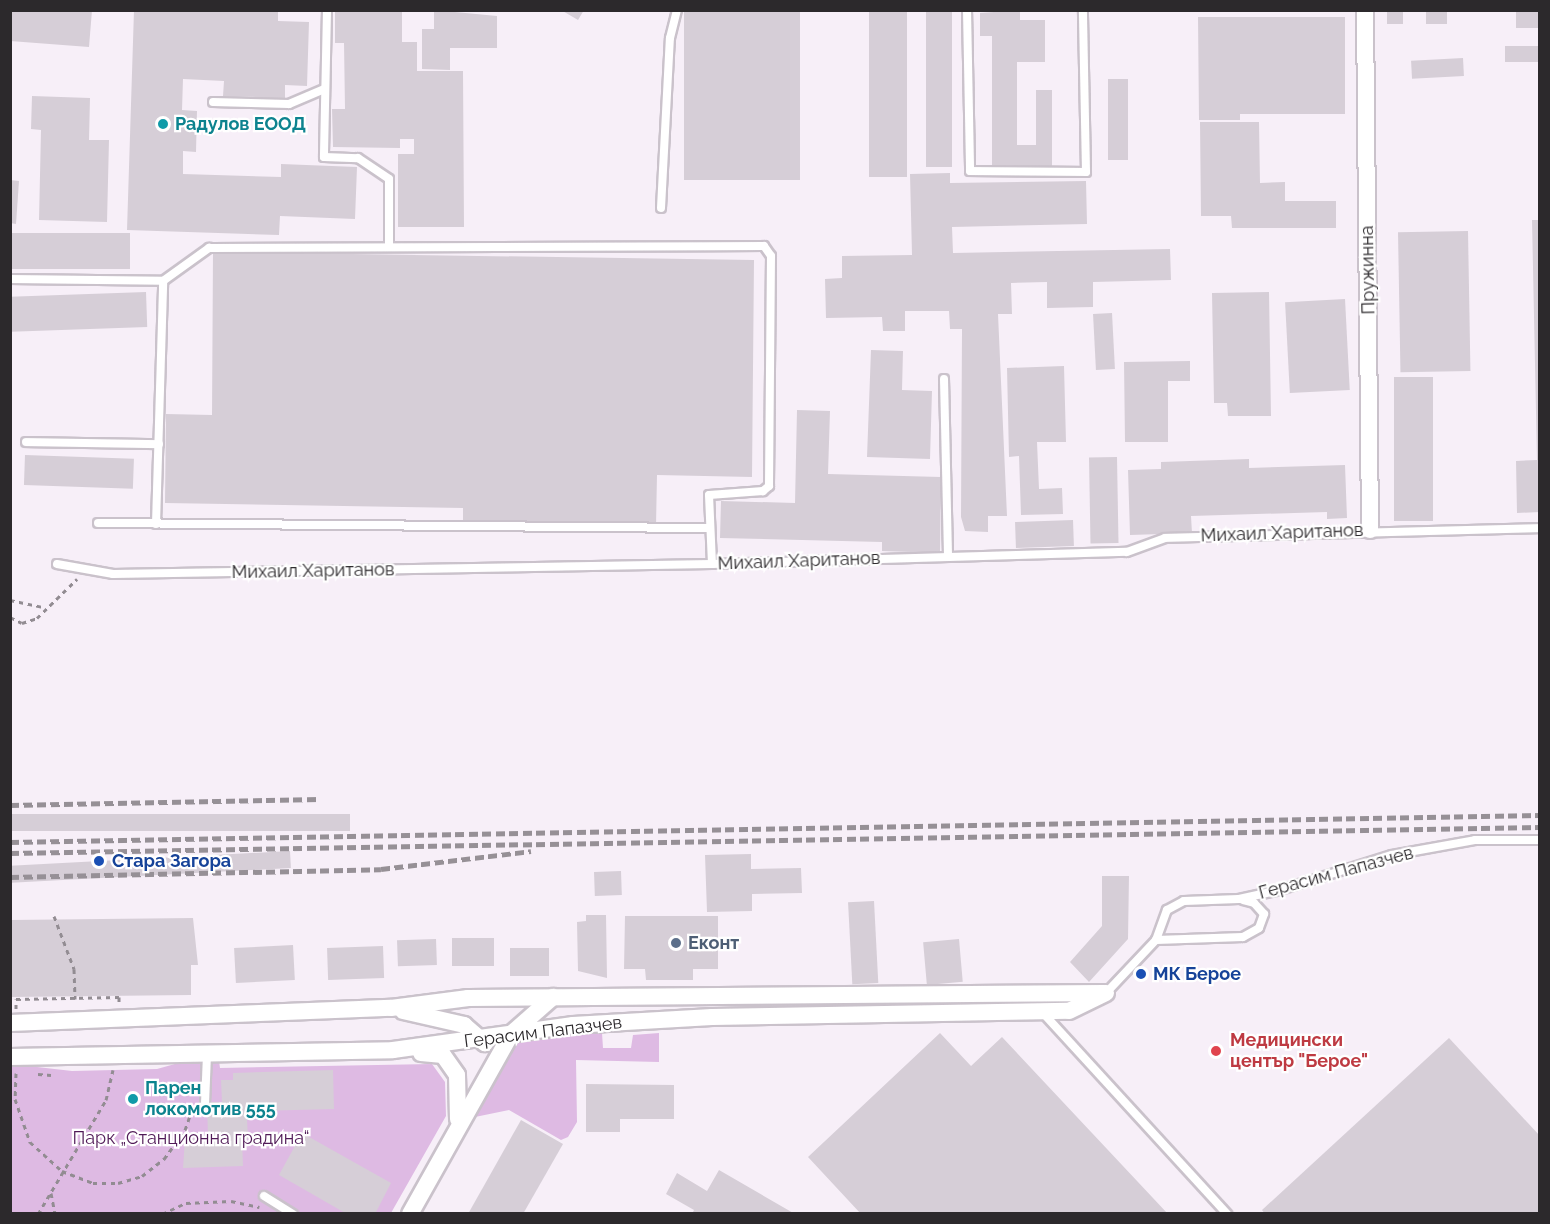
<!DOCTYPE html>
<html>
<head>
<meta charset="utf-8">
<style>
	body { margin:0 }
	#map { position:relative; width:1550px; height:1224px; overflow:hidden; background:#f7eff8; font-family:Raleway,sans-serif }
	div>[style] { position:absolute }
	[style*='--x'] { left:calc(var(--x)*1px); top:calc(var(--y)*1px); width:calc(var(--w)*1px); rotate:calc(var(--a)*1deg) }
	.green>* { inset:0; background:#debae3 }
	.building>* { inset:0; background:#d6ced7; transform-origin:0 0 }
	.path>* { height:3px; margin-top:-1.5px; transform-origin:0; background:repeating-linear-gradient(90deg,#928c92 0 4.5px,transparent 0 9px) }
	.roads { filter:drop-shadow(2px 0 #cac2cb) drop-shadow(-2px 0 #cac2cb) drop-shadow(0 2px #cac2cb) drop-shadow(0 -2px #cac2cb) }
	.lane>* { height:8px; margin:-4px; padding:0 4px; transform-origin:4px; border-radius:4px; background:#fff }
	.street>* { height:16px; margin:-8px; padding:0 8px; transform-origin:8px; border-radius:8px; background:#fff }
	.rail>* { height:4.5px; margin-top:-2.25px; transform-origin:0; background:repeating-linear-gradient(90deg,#969096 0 9px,transparent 0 13.5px) }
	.dots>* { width:16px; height:16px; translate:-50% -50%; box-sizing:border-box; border:3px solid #fff; border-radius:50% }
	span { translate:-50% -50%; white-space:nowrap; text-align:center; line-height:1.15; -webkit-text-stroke:4.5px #fff; paint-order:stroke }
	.culture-label { font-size:18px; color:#0d838f; font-weight:700 }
	.left { translate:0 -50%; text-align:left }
	.street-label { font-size:18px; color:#2c292c }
	.transit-label { font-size:18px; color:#164399; font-weight:700 }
	.service-label { font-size:18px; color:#4e5e75; font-weight:700 }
	.health-label { font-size:18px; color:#be3a42; font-weight:700 }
	.park-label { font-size:18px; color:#501a57 }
	.frame { position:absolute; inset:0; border:12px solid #2c292c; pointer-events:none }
</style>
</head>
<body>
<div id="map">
	<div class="green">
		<div style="clip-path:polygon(602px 1033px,603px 1048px,631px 1048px,633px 1035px,659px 1033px,659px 1062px,576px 1060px,577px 1122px,568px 1137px,561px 1140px,509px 1110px,475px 1117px,503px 1069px,502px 1054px,513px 1042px,530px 1034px)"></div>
		<div style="clip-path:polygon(219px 1061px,220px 1068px,432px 1064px,445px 1082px,446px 1116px,391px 1213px,11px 1214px,11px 1064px,72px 1071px,157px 1069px,182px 1062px)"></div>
	</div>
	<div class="building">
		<div style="clip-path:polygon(10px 10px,92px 10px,89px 47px,10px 41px)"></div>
		<div style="clip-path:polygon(134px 10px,278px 10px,278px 21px,309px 22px,307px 86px,285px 85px,285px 98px,223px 96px,224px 81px,183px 79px,182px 110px,197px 111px,196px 152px,183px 151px,183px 174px,281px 177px,281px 164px,357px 167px,355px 219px,280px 216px,279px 235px,127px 230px)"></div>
		<div style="clip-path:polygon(335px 10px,402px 10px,402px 42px,417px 42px,417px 71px,463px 71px,464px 227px,398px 227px,398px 154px,414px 154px,414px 139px,400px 139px,400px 148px,333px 147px,332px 109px,345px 109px,344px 43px,335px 43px)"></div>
		<div style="clip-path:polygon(434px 10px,497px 16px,497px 48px,450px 48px,450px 70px,422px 69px,422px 29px,434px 29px)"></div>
		<div style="clip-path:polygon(561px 10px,584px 10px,578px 20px)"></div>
		<div style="left:684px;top:10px;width:116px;height:170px"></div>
		<div style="left:869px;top:10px;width:38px;height:167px"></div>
		<div style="left:926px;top:10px;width:26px;height:157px"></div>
		<div style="clip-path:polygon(1020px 10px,1020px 20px,1045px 20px,1045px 62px,1017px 62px,1017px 145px,1036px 145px,1036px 90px,1052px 90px,1052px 166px,992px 166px,992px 36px,980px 36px,980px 13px)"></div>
		<div style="left:1387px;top:10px;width:16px;height:14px"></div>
		<div style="left:1426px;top:10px;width:21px;height:14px"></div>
		<div style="left:1516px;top:10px;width:22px;height:18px"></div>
		<div style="clip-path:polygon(1198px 17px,1345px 17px,1345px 114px,1240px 114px,1240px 120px,1199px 120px)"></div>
		<div style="left:1540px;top:46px;width:16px;height:35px;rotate:90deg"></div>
		<div style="left:1463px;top:58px;width:18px;height:52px;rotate:87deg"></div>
		<div style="left:1108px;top:79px;width:20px;height:81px"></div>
		<div style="clip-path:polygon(32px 96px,90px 98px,89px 140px,109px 140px,107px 222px,39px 220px,41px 130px,31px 129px)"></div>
		<div style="clip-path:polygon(1200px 122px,1259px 122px,1260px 183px,1285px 182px,1285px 201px,1336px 201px,1336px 228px,1232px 228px,1231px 216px,1201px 216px)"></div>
		<div style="clip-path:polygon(950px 173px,950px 183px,1086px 181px,1087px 224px,952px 227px,953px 253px,1170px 249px,1171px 280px,1093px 282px,1093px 307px,1047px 308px,1047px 282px,1011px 283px,1012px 314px,998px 314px,1007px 516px,988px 516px,988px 532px,965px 531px,961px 517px,962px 329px,950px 329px,949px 311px,905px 311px,905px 331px,883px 331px,882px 317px,826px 318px,825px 279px,842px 278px,842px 256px,912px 255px,910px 174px)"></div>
		<div style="clip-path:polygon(10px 180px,19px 181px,16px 224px,10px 223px)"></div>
		<div style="clip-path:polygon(1532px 220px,1540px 220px,1540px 512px,1517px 513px,1516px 461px,1537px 460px)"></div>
		<div style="left:1468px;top:231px;width:140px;height:70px;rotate:89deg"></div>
		<div style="left:10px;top:233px;width:120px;height:36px"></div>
		<div style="clip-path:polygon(213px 252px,754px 260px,752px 477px,657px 475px,656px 526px,463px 523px,463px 508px,165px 503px,166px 414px,212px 415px)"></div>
		<div style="left:146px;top:292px;width:35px;height:136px;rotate:88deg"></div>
		<div style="clip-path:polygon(1269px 292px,1271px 416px,1228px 416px,1227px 403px,1214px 403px,1212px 293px)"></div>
		<div style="left:1345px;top:299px;width:91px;height:60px;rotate:87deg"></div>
		<div style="left:1112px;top:313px;width:56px;height:19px;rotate:87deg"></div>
		<div style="clip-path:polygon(871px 350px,903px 351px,902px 390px,932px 391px,930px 459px,867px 457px)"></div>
		<div style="clip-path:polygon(1190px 361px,1190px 381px,1168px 381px,1168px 442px,1125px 442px,1124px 362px)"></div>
		<div style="clip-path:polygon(1064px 366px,1066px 442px,1037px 442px,1039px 489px,1062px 488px,1063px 514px,1021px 515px,1019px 456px,1009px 457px,1007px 368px)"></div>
		<div style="left:1394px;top:377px;width:39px;height:144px"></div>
		<div style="clip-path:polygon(797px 410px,830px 411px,828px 474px,941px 477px,940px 553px,882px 551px,882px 542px,720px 538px,721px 501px,795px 503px)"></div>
		<div style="left:25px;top:455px;width:109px;height:30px;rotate:2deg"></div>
		<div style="left:1117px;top:457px;width:86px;height:28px;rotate:89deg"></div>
		<div style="clip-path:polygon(1249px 459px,1249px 468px,1345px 465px,1347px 518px,1327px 519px,1327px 512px,1191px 516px,1192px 533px,1130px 535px,1128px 470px,1161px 469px,1161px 462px)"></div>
		<div style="left:1073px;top:520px;width:26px;height:58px;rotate:88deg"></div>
		<div style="left:350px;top:814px;width:17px;height:340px;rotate:90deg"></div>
		<div style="left:290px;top:851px;width:17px;height:280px;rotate:87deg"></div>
		<div style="clip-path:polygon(751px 854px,751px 869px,801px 868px,802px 893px,752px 894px,752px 911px,707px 912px,705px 855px)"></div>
		<div style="left:621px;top:871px;width:24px;height:27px;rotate:88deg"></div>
		<div style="clip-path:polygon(1102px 876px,1129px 876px,1128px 939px,1089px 982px,1070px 962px,1102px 926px)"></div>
		<div style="left:874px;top:901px;width:82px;height:26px;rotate:87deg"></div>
		<div style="clip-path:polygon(586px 915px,606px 915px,607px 978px,578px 971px,577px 922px,586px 921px)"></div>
		<div style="clip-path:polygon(625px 916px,718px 916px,718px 969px,693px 969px,693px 980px,646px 980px,645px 969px,624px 969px)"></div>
		<div style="clip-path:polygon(193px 918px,198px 965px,191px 965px,191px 995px,10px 997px,10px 920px)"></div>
		<div style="left:494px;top:938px;width:28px;height:42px;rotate:90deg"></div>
		<div style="left:436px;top:939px;width:26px;height:39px;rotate:88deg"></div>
		<div style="left:959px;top:939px;width:43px;height:36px;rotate:85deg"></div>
		<div style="left:293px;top:945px;width:35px;height:59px;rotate:87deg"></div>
		<div style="left:383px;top:946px;width:32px;height:56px;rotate:88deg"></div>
		<div style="left:510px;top:948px;width:39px;height:28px"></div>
		<div style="clip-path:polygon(940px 1033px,971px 1066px,1002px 1037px,1168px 1214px,861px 1214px,808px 1157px)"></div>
		<div style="clip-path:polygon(1449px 1038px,1540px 1136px,1540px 1214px,1265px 1214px,1262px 1210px)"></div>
		<div style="clip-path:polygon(333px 1070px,334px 1109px,256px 1111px,256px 1119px,247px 1119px,248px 1139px,242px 1139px,243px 1166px,183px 1168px,185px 1139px,208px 1138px,207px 1102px,222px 1102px,221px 1080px,233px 1080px,233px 1073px)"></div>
		<div style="clip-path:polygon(586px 1084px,674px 1085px,674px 1119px,620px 1119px,620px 1132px,586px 1132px)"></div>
		<div style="clip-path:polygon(521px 1120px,563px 1144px,523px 1214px,468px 1214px)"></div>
		<div style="clip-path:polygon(302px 1133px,391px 1183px,375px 1214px,347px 1214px,279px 1175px)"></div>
		<div style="clip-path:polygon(719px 1170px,795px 1214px,692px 1214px,694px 1210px,666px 1194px,677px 1173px,707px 1191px)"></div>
	</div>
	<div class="path">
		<div style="--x:10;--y:600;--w:33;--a:12"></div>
		<div style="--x:10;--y:617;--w:13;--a:27"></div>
		<div style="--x:22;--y:623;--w:16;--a:-18"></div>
		<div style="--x:37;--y:618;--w:56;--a:-44.3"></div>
		<div style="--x:54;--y:916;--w:57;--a:69.3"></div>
		<div style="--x:74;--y:969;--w:30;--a:88"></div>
		<div style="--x:16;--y:1009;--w:10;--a:-90"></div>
		<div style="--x:16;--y:999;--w:103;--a:-1.1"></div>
		<div style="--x:119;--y:997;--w:7;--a:90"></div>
		<div style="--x:16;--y:1073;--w:26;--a:92"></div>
		<div style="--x:15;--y:1099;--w:46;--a:70.8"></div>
		<div style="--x:30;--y:1142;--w:43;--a:42.2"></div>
		<div style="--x:62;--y:1171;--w:33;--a:21"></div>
		<div style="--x:93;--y:1183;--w:25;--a:0"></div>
		<div style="--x:118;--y:1183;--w:25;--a:-16"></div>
		<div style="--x:142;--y:1176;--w:28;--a:-38"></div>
		<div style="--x:164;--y:1159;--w:36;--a:-54"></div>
		<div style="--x:185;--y:1130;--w:24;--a:-71"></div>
		<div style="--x:38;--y:1074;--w:13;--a:4"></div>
		<div style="--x:51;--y:1193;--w:21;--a:79"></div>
		<div style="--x:38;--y:1214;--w:133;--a:-59.2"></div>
		<div style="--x:106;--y:1100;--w:31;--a:-77"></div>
		<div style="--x:162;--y:1214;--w:26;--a:-25"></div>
		<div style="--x:186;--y:1203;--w:45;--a:-2.5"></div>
		<div style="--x:231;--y:1201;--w:29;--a:12"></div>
	</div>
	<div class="roads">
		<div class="lane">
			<div style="--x:327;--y:10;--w:147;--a:91.2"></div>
			<div style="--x:324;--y:157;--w:34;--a:2"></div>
			<div style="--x:358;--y:158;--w:37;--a:34"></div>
			<div style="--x:389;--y:179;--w:66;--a:90"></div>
			<div style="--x:967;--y:10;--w:161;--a:88.9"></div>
			<div style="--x:970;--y:171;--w:116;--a:0.5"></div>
			<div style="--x:1086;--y:172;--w:162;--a:-91.1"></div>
			<div style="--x:213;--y:102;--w:76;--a:1.5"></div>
			<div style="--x:289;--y:104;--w:39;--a:-23"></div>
			<div style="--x:661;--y:208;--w:170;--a:-87"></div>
			<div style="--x:670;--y:38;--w:29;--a:-76"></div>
			<div style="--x:10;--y:279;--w:153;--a:0.7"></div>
			<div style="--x:163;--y:281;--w:57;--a:-35.7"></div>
			<div style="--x:209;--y:248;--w:555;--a:-0.21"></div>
			<div style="--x:764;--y:246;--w:12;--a:55"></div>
			<div style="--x:771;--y:256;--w:230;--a:90.5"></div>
			<div style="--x:769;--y:486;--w:8;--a:140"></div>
			<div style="--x:763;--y:491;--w:54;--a:175.8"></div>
			<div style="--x:709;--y:495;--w:69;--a:87.5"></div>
			<div style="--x:944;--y:379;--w:178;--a:88.7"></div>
			<div style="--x:26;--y:442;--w:133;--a:0.9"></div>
			<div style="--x:98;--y:523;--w:612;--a:0.47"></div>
			<div style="--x:156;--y:524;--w:243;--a:-88.3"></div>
			<div style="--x:57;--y:564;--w:57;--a:10.1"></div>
			<div style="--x:113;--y:574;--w:599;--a:-0.96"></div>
			<div style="--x:712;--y:564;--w:415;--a:-1.7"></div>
			<div style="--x:1127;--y:552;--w:40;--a:-20.2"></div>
			<div style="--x:1165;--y:538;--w:375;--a:-1.5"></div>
			<div style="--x:1156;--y:940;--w:87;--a:-2"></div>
			<div style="--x:1243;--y:937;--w:18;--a:-29"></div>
			<div style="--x:1259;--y:928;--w:15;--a:-70"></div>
			<div style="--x:1264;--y:914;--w:15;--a:-132"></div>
			<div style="--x:1254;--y:903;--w:11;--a:-165"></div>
			<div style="--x:1106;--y:993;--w:73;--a:-46.7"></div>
			<div style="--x:1156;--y:940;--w:32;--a:-70"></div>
			<div style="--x:1167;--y:910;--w:19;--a:-28"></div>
			<div style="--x:1184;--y:901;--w:55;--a:-2.1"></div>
			<div style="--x:1239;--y:899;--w:42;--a:-12.4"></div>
			<div style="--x:1280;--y:890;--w:117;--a:-17.4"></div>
			<div style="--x:1392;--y:855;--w:84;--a:-10.2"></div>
			<div style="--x:1475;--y:840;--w:65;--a:0"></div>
			<div style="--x:1043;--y:1013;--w:273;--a:47.5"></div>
			<div style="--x:205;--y:1104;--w:50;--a:-87.7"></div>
			<div style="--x:264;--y:1196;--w:34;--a:32"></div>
		</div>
		<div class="street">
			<div style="--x:1365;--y:10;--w:520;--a:89.45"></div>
			<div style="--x:403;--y:1011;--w:63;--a:12.9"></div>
			<div style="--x:464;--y:1025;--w:28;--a:41"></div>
			<div style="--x:10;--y:1023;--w:381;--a:-2.3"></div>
			<div style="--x:391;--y:1008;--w:78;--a:-7.4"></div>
			<div style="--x:468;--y:998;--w:636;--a:-0.45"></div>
			<div style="--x:421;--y:1053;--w:22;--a:5"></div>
			<div style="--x:443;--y:1055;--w:24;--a:55"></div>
			<div style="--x:457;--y:1075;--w:44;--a:88.7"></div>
			<div style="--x:10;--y:1057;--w:383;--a:-1"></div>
			<div style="--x:393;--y:1050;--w:182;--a:-7.9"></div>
			<div style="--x:573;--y:1025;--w:139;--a:-3.3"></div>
			<div style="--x:712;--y:1017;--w:357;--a:-1"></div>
			<div style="--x:1069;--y:1011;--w:41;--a:-25.9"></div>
			<div style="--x:410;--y:1214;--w:206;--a:-60.7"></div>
			<div style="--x:511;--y:1034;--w:56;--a:-41.4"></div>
		</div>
	</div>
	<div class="rail">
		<div style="--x:10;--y:805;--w:310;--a:-1.1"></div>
		<div style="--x:10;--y:842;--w:1530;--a:-1.01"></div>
		<div style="--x:10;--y:853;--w:1530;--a:-0.97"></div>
		<div style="--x:10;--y:877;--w:371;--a:-1.2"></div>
		<div style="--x:381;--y:869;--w:151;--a:-6.8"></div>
	</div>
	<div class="dots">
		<div style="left:163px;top:124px;background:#0f9aa8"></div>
		<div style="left:99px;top:861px;background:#1a4fb4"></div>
		<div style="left:676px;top:943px;background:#5c6f8a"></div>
		<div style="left:1141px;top:974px;background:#1a4fb4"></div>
		<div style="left:1216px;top:1051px;background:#e0444e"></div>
		<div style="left:133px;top:1099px;background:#0f9aa8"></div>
	</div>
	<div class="culture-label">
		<span class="left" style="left:175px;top:124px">Радулов ЕООД</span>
		<span class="left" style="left:145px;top:1099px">Парен<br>локомотив 555</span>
	</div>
	<div class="street-label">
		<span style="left:1368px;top:270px;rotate:-91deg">Пружинна</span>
		<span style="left:1282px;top:533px;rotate:-2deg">Михаил Хаританов</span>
		<span style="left:799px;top:561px;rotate:-2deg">Михаил Хаританов</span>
		<span style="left:313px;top:571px;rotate:-1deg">Михаил Хаританов</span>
		<span style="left:1336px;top:873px;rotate:-15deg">Герасим Папазчев</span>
		<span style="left:543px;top:1032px;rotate:-7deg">Герасим Папазчев</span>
	</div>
	<div class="transit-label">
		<span class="left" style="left:112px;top:861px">Стара Загора</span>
		<span class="left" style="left:1153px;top:974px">МК Берое</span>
	</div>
	<div class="service-label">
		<span class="left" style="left:688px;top:943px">Еконт</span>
	</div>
	<div class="health-label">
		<span class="left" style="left:1230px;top:1051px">Медицински<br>център "Берое"</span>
	</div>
	<div class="park-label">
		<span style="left:191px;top:1138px">Парк „Станционна градина“</span>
	</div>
	<div class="frame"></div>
</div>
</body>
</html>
